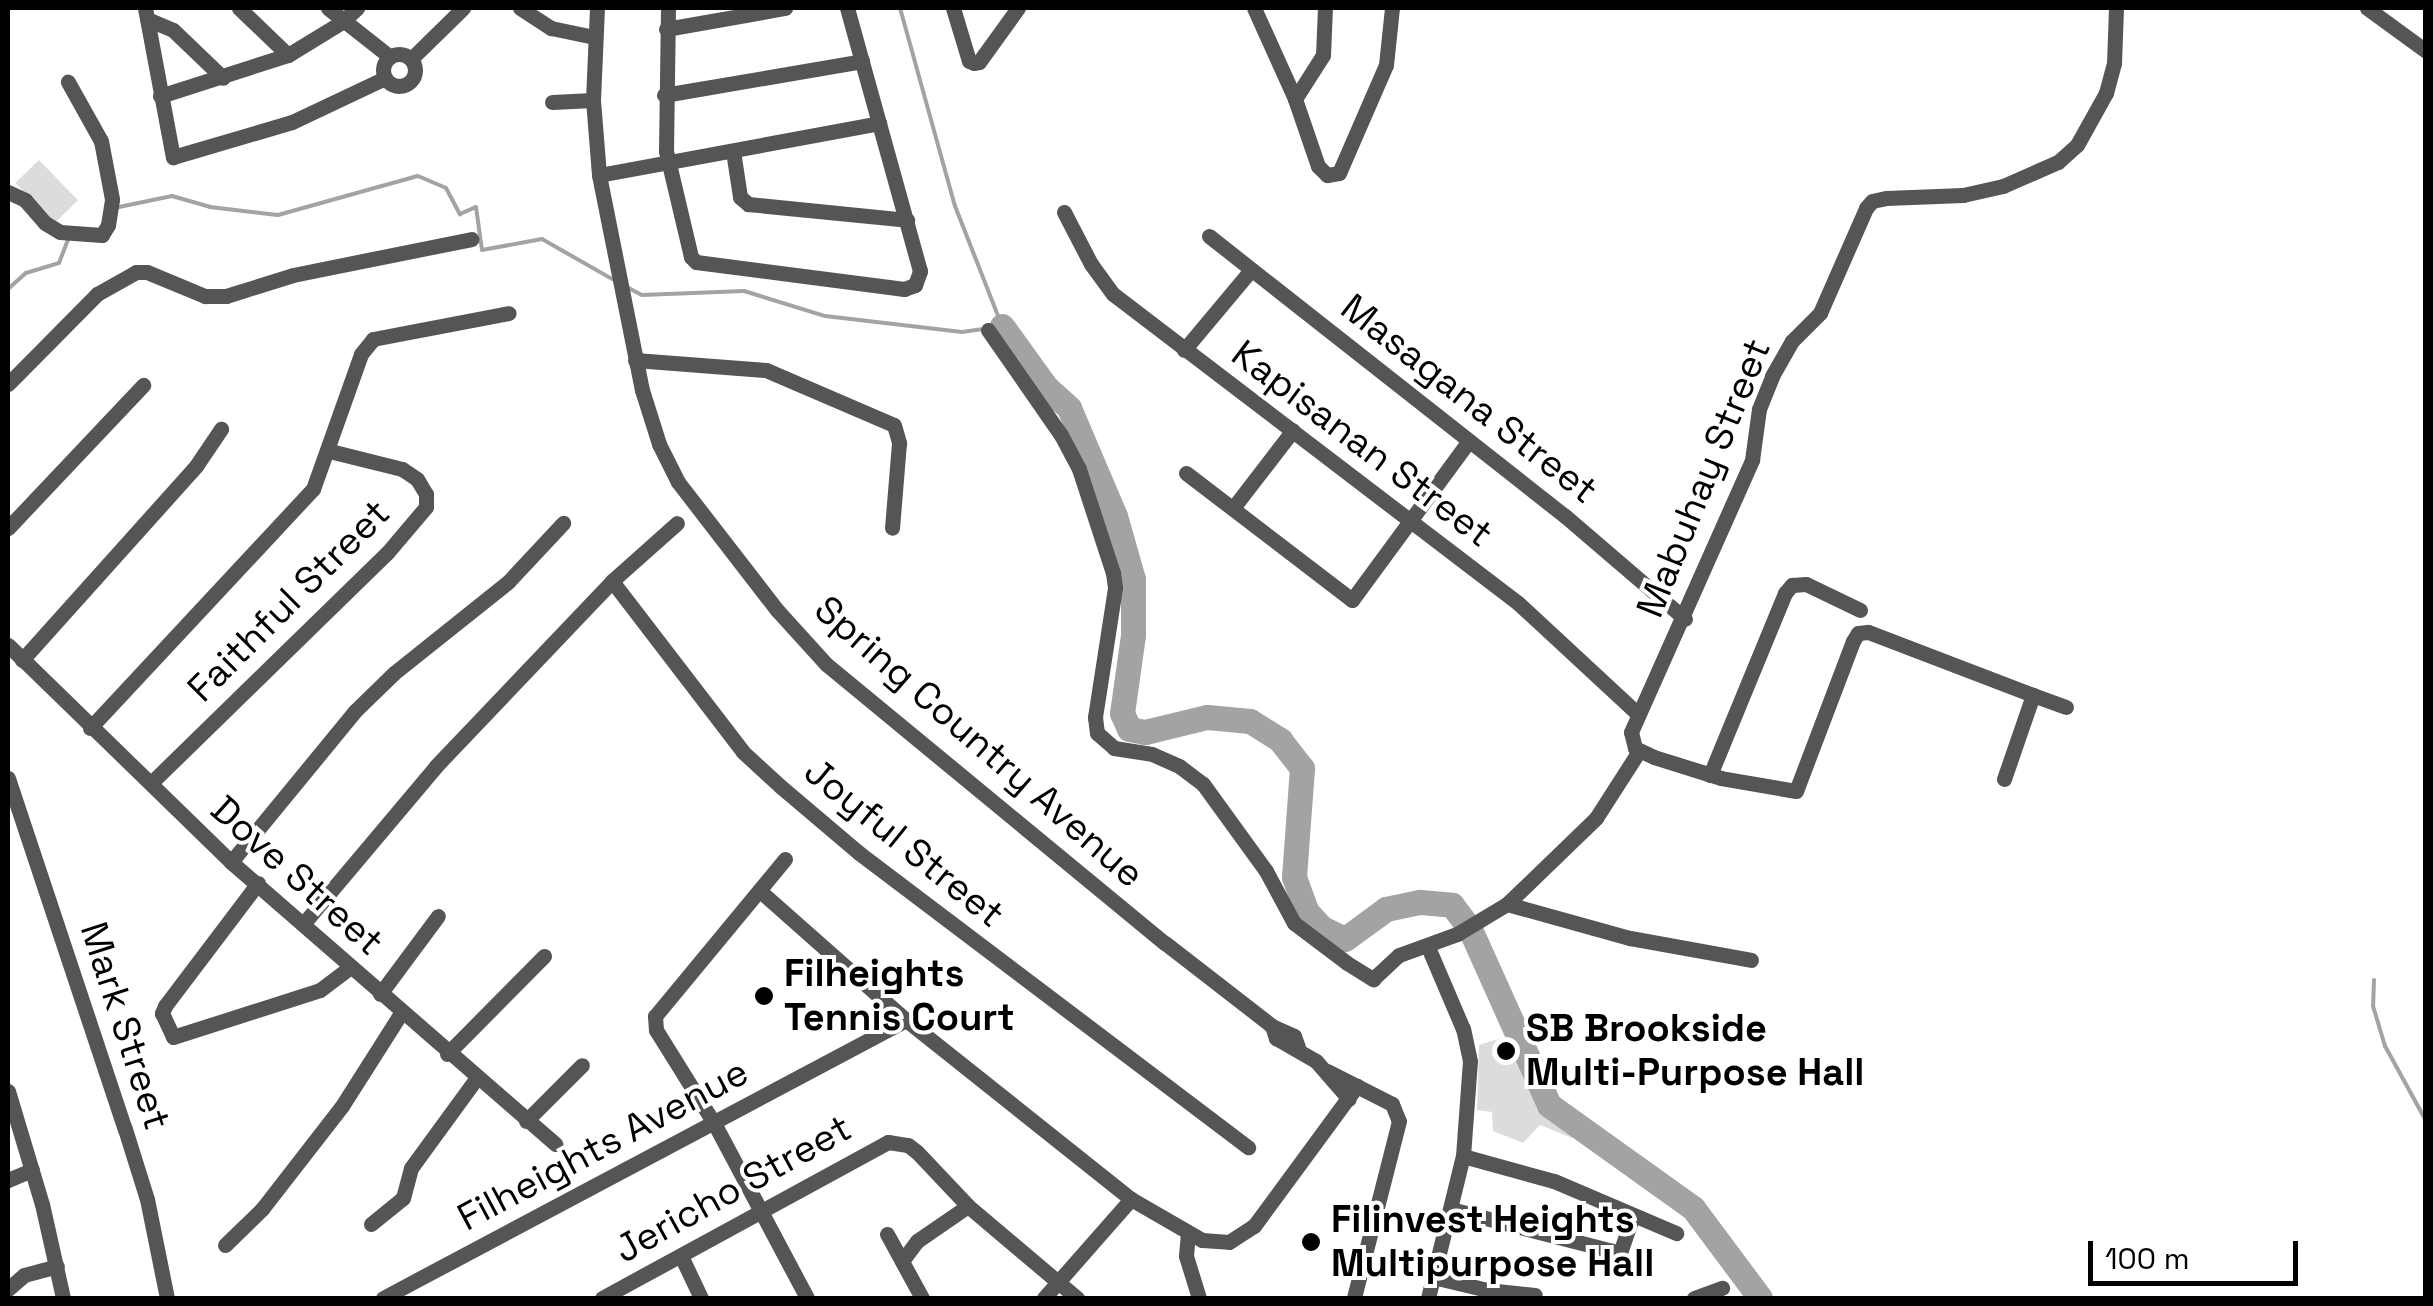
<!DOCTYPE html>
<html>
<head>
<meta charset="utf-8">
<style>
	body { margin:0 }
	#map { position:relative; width:2433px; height:1306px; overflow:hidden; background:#fff; font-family:"Space Grotesk",sans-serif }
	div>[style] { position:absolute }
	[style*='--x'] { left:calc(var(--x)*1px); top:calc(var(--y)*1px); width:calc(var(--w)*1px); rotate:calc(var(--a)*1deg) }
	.green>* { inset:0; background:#dcdcdc; transform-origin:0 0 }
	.stream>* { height:4px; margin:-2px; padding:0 2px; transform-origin:2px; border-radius:2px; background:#a3a3a3 }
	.river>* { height:25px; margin:-12.5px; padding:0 12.5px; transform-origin:12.5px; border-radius:12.5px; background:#a3a3a3 }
	.minor>* { height:15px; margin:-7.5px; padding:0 7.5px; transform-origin:7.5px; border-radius:7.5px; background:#555 }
	.minor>.ring { margin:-7.5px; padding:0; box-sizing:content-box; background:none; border:15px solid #555; border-radius:50% }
	.dots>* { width:28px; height:28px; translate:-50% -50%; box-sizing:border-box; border:5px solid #fff; border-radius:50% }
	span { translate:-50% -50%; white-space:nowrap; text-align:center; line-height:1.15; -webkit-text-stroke:8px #fff; paint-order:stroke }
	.street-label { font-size:38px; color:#000 }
	.poi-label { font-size:38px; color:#000; font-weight:700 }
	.left { translate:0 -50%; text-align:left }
	.frame { position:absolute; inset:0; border:10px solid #000; pointer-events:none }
	.scale { position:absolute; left:2088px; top:1241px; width:210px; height:45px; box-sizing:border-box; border:5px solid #000; border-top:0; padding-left:12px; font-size:30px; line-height:35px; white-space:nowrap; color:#000; -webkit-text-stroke:8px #fff; paint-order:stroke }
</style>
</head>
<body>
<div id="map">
	<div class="green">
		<div style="left:39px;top:160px;width:56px;height:33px;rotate:46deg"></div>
		<div style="clip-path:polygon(1511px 1035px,1536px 1096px,1549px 1112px,1577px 1130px,1572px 1138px,1540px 1125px,1523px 1143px,1493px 1131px,1492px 1112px,1477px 1110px,1479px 1045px)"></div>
	</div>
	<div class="stream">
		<div style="--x:900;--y:8;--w:205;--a:74.5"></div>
		<div style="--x:955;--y:206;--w:129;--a:68.6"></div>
		<div style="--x:1002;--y:326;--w:10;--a:174"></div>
		<div style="--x:119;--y:207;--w:54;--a:-11.7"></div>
		<div style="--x:172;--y:196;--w:40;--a:16"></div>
		<div style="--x:210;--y:207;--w:68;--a:6.7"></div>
		<div style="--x:278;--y:215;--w:145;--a:-15.6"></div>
		<div style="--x:418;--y:176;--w:30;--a:23"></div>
		<div style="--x:446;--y:188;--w:30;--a:62"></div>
		<div style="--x:460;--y:214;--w:17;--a:-24"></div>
		<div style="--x:476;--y:207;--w:43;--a:82.1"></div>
		<div style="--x:482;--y:250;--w:61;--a:-10.4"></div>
		<div style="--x:542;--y:239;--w:81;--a:29.7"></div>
		<div style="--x:625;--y:286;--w:19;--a:28"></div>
		<div style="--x:642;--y:295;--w:102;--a:-2.2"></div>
		<div style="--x:744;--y:291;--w:85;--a:17.2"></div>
		<div style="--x:825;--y:316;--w:138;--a:6.7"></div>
		<div style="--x:962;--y:332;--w:21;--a:-8"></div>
		<div style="--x:8;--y:289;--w:24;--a:-42"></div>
		<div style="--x:26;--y:273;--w:34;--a:-17"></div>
		<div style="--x:59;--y:263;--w:26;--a:-69"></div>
		<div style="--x:2374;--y:980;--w:26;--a:92"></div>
		<div style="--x:2373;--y:1006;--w:42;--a:73.3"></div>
		<div style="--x:2385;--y:1046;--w:85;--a:61.3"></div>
	</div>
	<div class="river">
		<div style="--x:1002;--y:326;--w:75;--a:54.2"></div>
		<div style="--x:1046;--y:387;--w:31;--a:42"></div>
		<div style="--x:1069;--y:408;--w:117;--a:66.9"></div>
		<div style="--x:1115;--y:516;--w:66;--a:74.1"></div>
		<div style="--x:1133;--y:579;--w:56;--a:90"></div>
		<div style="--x:1133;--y:635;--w:79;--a:98"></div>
		<div style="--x:1122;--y:713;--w:17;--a:66"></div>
		<div style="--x:1129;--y:729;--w:16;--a:11"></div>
		<div style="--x:1145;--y:732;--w:64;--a:-13.6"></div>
		<div style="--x:1207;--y:717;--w:43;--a:5.3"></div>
		<div style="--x:1250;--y:721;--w:36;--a:32"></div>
		<div style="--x:1280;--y:740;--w:36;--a:52"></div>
		<div style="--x:1302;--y:768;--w:109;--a:94.2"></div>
		<div style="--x:1294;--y:877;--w:37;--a:70"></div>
		<div style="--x:1307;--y:912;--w:22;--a:47"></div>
		<div style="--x:1322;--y:928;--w:25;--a:26"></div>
		<div style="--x:1345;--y:939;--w:51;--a:-36.2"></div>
		<div style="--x:1386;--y:909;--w:35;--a:-12"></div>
		<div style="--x:1420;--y:902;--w:32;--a:5"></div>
		<div style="--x:1452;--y:905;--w:30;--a:53"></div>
		<div style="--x:1470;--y:929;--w:193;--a:65.8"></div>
		<div style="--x:1549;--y:1105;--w:177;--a:35.6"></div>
		<div style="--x:1693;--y:1208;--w:112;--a:53.3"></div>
	</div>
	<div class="minor">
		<div style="--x:145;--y:8;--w:152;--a:79.4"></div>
		<div style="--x:173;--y:157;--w:124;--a:-16.4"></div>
		<div style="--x:292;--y:122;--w:103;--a:-25.3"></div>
		<div style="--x:239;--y:8;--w:68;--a:43.8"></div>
		<div style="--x:328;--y:8;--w:79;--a:38.3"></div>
		<div style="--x:520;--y:8;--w:37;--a:33"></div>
		<div style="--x:551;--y:28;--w:44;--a:11.8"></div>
		<div style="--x:597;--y:8;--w:92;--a:92.5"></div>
		<div style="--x:593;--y:100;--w:75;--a:85.4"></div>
		<div style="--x:599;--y:175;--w:219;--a:78.7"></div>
		<div style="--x:642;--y:390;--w:57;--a:72.5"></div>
		<div style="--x:659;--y:444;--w:42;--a:63.4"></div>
		<div style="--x:678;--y:482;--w:162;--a:52.3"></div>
		<div style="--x:777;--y:610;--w:73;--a:47.8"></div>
		<div style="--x:826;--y:664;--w:439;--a:39.5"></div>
		<div style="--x:1165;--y:943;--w:135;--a:37.8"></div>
		<div style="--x:1272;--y:1026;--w:24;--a:24"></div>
		<div style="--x:1294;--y:1036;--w:12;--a:70"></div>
		<div style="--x:668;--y:8;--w:143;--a:90.8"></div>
		<div style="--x:666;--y:151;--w:109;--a:76.7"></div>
		<div style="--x:691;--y:257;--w:7;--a:45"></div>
		<div style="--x:696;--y:262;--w:210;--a:7.4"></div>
		<div style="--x:904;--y:289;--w:12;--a:-20"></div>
		<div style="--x:915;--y:285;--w:15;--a:-70"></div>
		<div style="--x:920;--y:271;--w:273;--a:-105.5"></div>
		<div style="--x:953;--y:8;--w:55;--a:73.2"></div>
		<div style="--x:969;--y:61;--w:5;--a:22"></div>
		<div style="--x:974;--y:63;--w:5;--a:-11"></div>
		<div style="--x:979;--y:62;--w:67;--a:-54.2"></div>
		<div style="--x:1254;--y:8;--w:100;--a:65.7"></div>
		<div style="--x:1295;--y:99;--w:71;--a:71.1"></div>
		<div style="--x:1318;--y:166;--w:13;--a:45"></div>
		<div style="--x:1327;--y:175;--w:12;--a:-9"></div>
		<div style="--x:1339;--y:173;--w:118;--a:-66.5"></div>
		<div style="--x:1386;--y:65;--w:57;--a:-84"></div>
		<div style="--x:2367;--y:8;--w:73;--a:36.1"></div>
		<div style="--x:147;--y:19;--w:28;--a:23"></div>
		<div style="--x:173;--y:30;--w:69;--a:43.8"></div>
		<div style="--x:666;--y:29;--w:121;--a:-10"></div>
		<div class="ring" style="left:383px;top:54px;width:17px;height:17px"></div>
		<div style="--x:411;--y:59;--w:73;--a:-44.4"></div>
		<div style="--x:664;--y:95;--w:201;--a:-9.7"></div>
		<div style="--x:160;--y:96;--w:134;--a:-17.8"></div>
		<div style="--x:288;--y:55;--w:63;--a:-31.4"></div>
		<div style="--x:342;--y:22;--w:21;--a:-43"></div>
		<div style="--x:1295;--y:99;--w:52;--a:-57.5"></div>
		<div style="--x:1323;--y:55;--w:47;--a:-87.6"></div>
		<div style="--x:552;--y:102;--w:41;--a:-2.8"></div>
		<div style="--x:733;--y:151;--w:47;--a:81.3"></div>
		<div style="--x:740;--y:197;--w:11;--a:41"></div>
		<div style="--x:748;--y:204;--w:160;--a:5.7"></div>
		<div style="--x:599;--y:175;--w:285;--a:-10.5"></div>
		<div style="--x:8;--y:192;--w:19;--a:25"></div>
		<div style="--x:25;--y:200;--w:30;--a:49"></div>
		<div style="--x:45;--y:223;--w:17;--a:31"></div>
		<div style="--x:60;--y:232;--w:42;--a:4.1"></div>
		<div style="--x:102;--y:235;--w:12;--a:-59"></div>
		<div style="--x:108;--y:225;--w:26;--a:-81"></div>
		<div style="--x:112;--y:199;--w:59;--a:-100.7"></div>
		<div style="--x:101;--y:141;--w:68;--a:-119.2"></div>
		<div style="--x:1064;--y:212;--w:59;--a:62.6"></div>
		<div style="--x:1091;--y:264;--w:37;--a:54"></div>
		<div style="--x:1113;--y:294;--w:509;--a:37.34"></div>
		<div style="--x:1518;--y:603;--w:163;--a:42.8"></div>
		<div style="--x:1209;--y:236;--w:453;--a:38.2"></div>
		<div style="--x:1565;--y:516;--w:158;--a:40.6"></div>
		<div style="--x:988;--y:330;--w:128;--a:55.2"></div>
		<div style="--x:1061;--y:435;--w:38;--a:62"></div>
		<div style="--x:1079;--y:469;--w:109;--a:71.9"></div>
		<div style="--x:1113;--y:573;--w:15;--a:82"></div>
		<div style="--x:1115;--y:588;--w:131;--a:98.8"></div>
		<div style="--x:1095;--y:717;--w:16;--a:83"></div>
		<div style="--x:1097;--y:733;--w:23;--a:41"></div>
		<div style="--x:1114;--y:748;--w:38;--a:9"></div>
		<div style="--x:1152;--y:754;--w:30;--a:24"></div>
		<div style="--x:1179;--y:766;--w:30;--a:37"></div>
		<div style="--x:1203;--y:784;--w:107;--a:54.1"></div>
		<div style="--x:1266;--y:871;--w:59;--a:61.7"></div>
		<div style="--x:1294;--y:923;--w:66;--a:37"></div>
		<div style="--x:1347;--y:963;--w:31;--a:32"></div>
		<div style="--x:1373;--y:979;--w:35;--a:-43"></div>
		<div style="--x:1399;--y:955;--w:62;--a:-19.9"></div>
		<div style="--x:1457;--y:934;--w:58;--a:-31"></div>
		<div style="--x:1507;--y:904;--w:124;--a:-44"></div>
		<div style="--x:1596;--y:818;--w:80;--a:-57.3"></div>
		<div style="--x:1184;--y:350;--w:104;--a:-50.1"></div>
		<div style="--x:635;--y:360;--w:131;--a:4.4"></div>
		<div style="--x:766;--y:370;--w:139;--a:23.3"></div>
		<div style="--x:894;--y:425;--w:19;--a:74"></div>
		<div style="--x:899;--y:443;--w:85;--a:94.7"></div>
		<div style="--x:8;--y:384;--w:127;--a:-45.3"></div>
		<div style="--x:97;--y:294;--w:45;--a:-29.4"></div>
		<div style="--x:136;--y:272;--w:11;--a:0"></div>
		<div style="--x:147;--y:272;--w:63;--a:22.5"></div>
		<div style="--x:205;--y:296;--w:21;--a:0"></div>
		<div style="--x:226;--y:296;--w:70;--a:-17.4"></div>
		<div style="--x:293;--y:275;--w:182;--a:-11.4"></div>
		<div style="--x:1186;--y:473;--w:209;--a:37.4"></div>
		<div style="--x:1352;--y:600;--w:197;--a:-53.7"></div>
		<div style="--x:1233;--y:508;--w:98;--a:-52.4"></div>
		<div style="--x:8;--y:528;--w:197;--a:-46.6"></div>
		<div style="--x:612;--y:581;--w:215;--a:52.5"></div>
		<div style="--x:743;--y:752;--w:50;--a:42.6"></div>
		<div style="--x:780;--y:786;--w:104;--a:40.3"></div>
		<div style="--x:859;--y:853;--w:488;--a:37.1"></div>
		<div style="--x:8;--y:645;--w:311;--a:44.2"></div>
		<div style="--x:231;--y:862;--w:430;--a:41"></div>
		<div style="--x:22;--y:660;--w:261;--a:-48.1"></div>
		<div style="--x:196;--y:466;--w:45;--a:-56"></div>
		<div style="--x:2033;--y:695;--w:35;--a:20"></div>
		<div style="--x:90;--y:728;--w:327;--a:-47"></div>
		<div style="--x:313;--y:489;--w:143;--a:-70.4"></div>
		<div style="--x:361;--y:354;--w:19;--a:-51"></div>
		<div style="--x:373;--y:339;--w:138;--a:-10.8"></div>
		<div style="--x:1710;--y:775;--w:197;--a:-67.6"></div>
		<div style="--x:1785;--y:593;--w:11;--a:-49"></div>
		<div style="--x:1792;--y:585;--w:14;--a:-4"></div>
		<div style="--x:1806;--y:584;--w:60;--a:25.7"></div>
		<div style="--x:8;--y:778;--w:370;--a:71.6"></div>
		<div style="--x:125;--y:1129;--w:73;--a:72.6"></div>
		<div style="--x:147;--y:1199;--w:101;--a:78.6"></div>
		<div style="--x:2004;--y:779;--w:89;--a:-71"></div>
		<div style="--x:2033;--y:695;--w:177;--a:-159.1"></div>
		<div style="--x:1868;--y:632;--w:10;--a:174"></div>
		<div style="--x:1858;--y:633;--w:9;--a:122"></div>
		<div style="--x:1853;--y:641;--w:160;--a:110.8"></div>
		<div style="--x:1796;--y:791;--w:76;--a:-170.2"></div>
		<div style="--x:1721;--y:778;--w:70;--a:-162.6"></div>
		<div style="--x:1654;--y:757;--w:21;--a:-155"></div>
		<div style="--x:1635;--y:748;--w:16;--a:-104"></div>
		<div style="--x:1631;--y:732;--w:298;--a:-66"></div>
		<div style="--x:1752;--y:460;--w:51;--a:-82.2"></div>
		<div style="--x:1759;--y:409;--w:35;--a:-68"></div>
		<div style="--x:1772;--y:376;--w:40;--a:-60.3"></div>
		<div style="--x:1792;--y:341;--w:40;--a:-45"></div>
		<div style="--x:1820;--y:313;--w:115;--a:-66.3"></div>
		<div style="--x:1866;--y:208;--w:9;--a:-49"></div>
		<div style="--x:1872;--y:201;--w:14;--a:-12"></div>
		<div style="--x:1886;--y:198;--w:77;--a:-2.2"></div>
		<div style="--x:1963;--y:195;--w:41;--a:-12.7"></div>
		<div style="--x:2003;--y:186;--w:60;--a:-23.6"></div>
		<div style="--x:2058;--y:162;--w:25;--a:-42"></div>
		<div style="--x:2077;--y:145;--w:60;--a:-60.9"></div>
		<div style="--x:2106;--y:93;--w:31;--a:-75"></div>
		<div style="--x:2114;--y:63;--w:55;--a:-87.9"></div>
		<div style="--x:151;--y:783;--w:330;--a:-44.3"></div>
		<div style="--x:387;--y:553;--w:60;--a:-49.7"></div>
		<div style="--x:426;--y:507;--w:13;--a:-90"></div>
		<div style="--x:426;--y:494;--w:17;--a:-121"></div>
		<div style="--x:417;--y:479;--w:18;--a:-146"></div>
		<div style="--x:402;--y:469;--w:74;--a:-166"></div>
		<div style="--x:785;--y:859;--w:204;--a:129.6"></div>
		<div style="--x:655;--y:1016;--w:14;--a:86"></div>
		<div style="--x:656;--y:1030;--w:110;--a:58.1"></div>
		<div style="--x:714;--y:1123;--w:198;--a:62"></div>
		<div style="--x:231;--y:862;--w:195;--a:-50.6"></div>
		<div style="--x:355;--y:711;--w:54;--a:-44.3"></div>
		<div style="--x:394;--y:673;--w:146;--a:-38.6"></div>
		<div style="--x:508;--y:582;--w:81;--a:-47"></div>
		<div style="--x:258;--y:883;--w:154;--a:127.1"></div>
		<div style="--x:165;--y:1006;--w:8;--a:113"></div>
		<div style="--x:162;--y:1013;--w:26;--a:65"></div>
		<div style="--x:173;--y:1037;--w:154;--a:-17.7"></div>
		<div style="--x:320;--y:990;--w:36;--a:-37"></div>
		<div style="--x:760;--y:891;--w:195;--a:41.5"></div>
		<div style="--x:906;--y:1020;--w:288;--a:38.5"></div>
		<div style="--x:1131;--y:1199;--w:82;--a:30"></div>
		<div style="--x:1202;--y:1240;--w:27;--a:4"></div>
		<div style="--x:1229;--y:1242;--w:30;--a:-33"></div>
		<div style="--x:1254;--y:1226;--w:174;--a:-53.7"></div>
		<div style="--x:1507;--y:904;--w:128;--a:15.5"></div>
		<div style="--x:1630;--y:938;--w:123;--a:10.3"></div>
		<div style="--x:304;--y:923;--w:205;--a:-49.9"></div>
		<div style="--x:436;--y:766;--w:255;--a:-46.4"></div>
		<div style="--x:612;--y:581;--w:87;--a:-41.7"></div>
		<div style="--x:380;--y:994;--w:97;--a:-53.4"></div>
		<div style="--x:1272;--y:1026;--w:13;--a:72"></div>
		<div style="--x:1276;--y:1038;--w:46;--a:29.9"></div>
		<div style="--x:1316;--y:1061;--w:50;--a:49"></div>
		<div style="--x:447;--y:1054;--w:138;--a:-45.3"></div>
		<div style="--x:1327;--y:1071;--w:73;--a:26.9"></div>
		<div style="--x:1392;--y:1104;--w:18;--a:68"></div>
		<div style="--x:1399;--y:1121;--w:183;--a:104.3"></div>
		<div style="--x:8;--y:1091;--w:118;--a:73.3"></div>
		<div style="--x:42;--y:1204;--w:96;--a:77.4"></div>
		<div style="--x:526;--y:1121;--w:79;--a:-45"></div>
		<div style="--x:1463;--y:1156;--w:94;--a:15.4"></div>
		<div style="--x:1554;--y:1181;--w:133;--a:23.1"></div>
		<div style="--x:8;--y:1180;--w:26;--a:-23"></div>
		<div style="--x:1451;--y:1209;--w:175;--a:14.6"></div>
		<div style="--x:1620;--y:1253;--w:40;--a:-71.1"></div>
		<div style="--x:371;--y:1224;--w:41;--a:-39.1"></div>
		<div style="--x:403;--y:1198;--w:31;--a:-75"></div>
		<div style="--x:411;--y:1168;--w:110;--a:-53.9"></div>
		<div style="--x:1188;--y:1233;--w:23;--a:95"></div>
		<div style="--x:1186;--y:1256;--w:44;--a:72.8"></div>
		<div style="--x:887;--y:1234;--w:73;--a:61.3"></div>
		<div style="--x:225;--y:1245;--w:52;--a:-44.2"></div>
		<div style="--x:262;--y:1209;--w:130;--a:-52.2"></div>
		<div style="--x:342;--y:1106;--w:110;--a:-57.6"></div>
		<div style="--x:682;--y:1258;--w:44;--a:64.6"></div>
		<div style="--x:902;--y:1261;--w:25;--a:-53"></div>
		<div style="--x:917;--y:1241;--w:62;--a:-34.5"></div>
		<div style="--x:1433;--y:1277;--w:56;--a:13.5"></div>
		<div style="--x:1487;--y:1290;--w:48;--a:5.9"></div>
		<div style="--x:8;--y:1289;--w:21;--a:-41"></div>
		<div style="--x:24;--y:1275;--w:34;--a:-15"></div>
		<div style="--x:383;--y:1298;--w:592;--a:-27.99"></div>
		<div style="--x:602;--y:1298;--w:326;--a:-28.6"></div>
		<div style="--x:888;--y:1142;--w:20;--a:9"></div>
		<div style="--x:908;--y:1145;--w:11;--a:38"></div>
		<div style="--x:917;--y:1152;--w:74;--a:46.6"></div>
		<div style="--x:968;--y:1206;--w:143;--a:40.2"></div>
		<div style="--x:1044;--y:1298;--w:132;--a:-48.7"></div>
		<div style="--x:1428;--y:1298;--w:146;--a:-76.2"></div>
		<div style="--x:1463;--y:1156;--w:95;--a:-85.8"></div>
		<div style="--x:1470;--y:1061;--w:33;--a:-102"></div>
		<div style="--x:1463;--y:1029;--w:89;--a:-113.1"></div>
		<div style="--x:1694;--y:1298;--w:30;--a:-20"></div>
	</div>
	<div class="dots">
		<div style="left:764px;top:996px;background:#000"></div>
		<div style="left:1506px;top:1051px;background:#000"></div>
		<div style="left:1311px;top:1242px;background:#000"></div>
	</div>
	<div class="street-label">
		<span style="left:1469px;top:399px;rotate:38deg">Masagana Street</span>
		<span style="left:1362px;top:444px;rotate:37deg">Kapisanan Street</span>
		<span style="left:1704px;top:478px;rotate:-68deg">Mabuhay Street</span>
		<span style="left:289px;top:601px;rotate:-45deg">Faithful Street</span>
		<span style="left:979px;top:742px;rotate:41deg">Spring Country Avenue</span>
		<span style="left:904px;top:843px;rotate:39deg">Joyful Street</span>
		<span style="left:297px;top:876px;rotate:42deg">Dove Street</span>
		<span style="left:125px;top:1026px;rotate:72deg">Mark Street</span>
		<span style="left:603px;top:1145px;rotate:-28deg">Filheights Avenue</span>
		<span style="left:733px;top:1189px;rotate:-29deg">Jericho Street</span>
	</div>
	<div class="poi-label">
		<span class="left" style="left:784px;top:996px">Filheights<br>Tennis Court</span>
		<span class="left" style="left:1526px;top:1051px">SB Brookside<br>Multi-Purpose Hall</span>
		<span class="left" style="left:1331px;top:1242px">Filinvest Heights<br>Multipurpose Hall</span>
	</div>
	<div class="frame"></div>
	<div class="scale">100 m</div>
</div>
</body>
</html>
